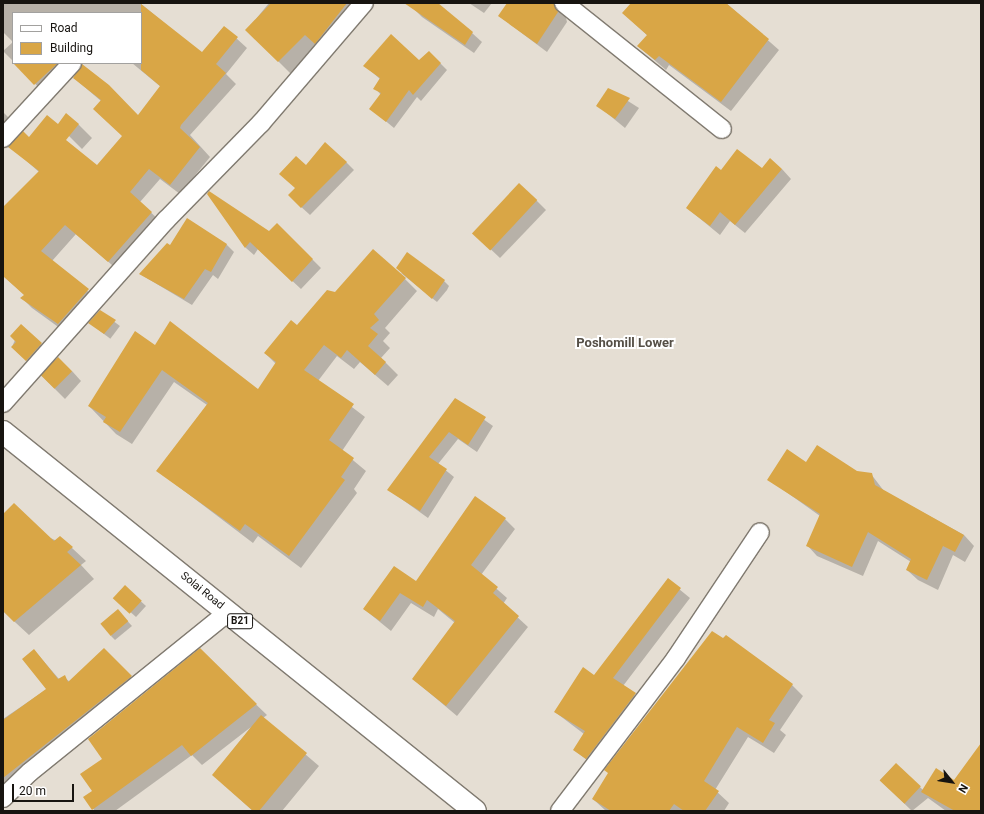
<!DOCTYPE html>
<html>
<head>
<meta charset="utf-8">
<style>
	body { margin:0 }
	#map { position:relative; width:984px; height:814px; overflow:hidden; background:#e5ded3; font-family:Roboto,sans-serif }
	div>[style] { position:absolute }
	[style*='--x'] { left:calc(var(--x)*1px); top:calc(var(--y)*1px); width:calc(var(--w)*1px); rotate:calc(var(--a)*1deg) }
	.shadow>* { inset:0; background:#0003; transform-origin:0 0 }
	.building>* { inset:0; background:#d9a646; transform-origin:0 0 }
	.roads { filter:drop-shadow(1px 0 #807a70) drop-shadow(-1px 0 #807a70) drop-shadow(0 1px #807a70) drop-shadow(0 -1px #807a70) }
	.street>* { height:18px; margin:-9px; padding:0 9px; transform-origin:9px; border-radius:9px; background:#fff }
	.highway>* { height:22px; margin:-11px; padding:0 11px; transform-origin:11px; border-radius:11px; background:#fff }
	span { translate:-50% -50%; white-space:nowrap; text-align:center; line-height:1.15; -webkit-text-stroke:4px #fff; paint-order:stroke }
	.shield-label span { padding:1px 3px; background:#fff; border:1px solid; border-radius:3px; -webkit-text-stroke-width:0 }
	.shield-label { font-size:10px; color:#171410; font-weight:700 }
	.street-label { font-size:11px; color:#171410 }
	.quarter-label { font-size:13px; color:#554f46; font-weight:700 }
	.frame { position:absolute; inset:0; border:4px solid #171410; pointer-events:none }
	.legend { position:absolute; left:12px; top:12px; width:130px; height:52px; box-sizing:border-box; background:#fff; border:1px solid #a2a19f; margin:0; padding:5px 7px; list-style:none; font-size:12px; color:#171410 }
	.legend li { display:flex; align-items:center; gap:8px; height:20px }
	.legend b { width:20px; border:1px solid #a2a19f }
	.north { position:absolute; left:932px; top:762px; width:40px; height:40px; -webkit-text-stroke:3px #fff; paint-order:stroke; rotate:120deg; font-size:11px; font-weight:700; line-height:16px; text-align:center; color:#171410 }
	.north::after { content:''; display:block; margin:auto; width:14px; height:18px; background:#171410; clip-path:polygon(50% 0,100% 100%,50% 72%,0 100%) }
	.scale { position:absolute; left:12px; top:784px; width:62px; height:18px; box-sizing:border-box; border:2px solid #171410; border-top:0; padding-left:5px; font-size:12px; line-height:14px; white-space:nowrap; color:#171410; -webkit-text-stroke:3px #fff; paint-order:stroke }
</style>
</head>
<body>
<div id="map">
	<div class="shadow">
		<div style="clip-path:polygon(3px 3px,140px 3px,202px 54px,224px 27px,247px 48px,226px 74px,236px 84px,190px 135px,210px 157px,180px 194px,160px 179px,140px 202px,162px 223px,119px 271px,76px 234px,52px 261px,98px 300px,68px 334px,32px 308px,22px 298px,25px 295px,3px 276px,3px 208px,39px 172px,21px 156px,97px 166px,123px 137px,101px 101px,74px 78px,139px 116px,161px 87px,132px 63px,141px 63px,141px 13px,13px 13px,13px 61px,3px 51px,13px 42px,3px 32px)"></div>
		<div style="clip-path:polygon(269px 3px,371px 3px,291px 74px,247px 30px)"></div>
		<div style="clip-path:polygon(416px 3px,436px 3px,472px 33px,482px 42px,474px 53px,422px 17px,413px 8px)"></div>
		<div style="clip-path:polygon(469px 3px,492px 3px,484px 13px)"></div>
		<div style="clip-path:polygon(508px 3px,557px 3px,564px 10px,567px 22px,547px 52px,499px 16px)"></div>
		<div style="clip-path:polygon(632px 3px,726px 3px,779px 50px,731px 111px,669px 65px,666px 70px,638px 46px,648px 36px,623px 13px)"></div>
		<div style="clip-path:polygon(429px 52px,447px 70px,421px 101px,417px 97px,394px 128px,371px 109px,381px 95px,375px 88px,380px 79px,365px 66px,419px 62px)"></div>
		<div style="clip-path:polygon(15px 63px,82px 63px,75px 65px,45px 94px)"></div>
		<div style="clip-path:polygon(609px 89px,639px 108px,625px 128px,597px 105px)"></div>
		<div style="clip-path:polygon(3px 112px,18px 127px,3px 143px)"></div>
		<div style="clip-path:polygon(78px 124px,92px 138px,82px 149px,58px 125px)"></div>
		<div style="clip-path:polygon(346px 162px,354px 170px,310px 215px,298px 204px,306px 167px)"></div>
		<div style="clip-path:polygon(782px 169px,791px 179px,745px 233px,730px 221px,720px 235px,687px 208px,721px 171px)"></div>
		<div style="clip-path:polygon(208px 194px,269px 232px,277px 224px,321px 268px,301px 289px,258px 249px,254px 255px,246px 248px)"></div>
		<div style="clip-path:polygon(536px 200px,546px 210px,500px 258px,483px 242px)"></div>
		<div style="clip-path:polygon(226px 244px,234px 252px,218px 279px,213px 275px,192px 305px,140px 274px,170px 246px)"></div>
		<div style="clip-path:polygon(401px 273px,444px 281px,449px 286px,447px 290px,437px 302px)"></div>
		<div style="clip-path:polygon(405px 279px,417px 291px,385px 328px,390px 333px,383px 341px,390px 348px,381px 358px,398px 375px,388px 386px,360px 362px,354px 369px,337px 356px,318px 381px,365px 417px,342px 451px,366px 471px,354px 489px,357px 493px,301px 568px,258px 536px,253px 543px,158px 471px,207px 405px,174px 382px,132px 444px,116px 434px,89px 406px,155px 346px,259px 390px,276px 364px,265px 353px,336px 293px)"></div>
		<div style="left:100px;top:311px;width:25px;height:16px;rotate:37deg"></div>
		<div style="clip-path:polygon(21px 326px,51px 354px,36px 370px,12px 347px)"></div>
		<div style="clip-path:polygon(72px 371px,81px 381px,65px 399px,42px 376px)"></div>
		<div style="clip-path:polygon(455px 399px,493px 426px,477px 452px,458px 439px,438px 464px,454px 477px,428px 518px,389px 490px)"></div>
		<div style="clip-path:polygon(807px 463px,871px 474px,884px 491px,964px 535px,974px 546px,965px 562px,953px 555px,938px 590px,918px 580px,907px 570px,911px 562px,878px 541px,863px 576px,817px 556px,807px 545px,820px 516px,768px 479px)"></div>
		<div style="clip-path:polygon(3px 516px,72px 548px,86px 561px,81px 565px,94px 579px,29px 635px,3px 611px)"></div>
		<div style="clip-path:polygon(505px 519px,515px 529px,481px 575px,507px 598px,503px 604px,528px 627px,457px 716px,413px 679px,455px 623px,438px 609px,434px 617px,411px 603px,391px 631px,364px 609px,416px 582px)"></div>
		<div style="clip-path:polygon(668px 580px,690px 598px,623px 686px,644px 703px,596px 767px,574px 750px,584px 734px,555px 712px,595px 676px)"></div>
		<div style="clip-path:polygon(125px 587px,146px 606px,136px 617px,119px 602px)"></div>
		<div style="clip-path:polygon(122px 615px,132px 626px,115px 640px,111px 636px)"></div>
		<div style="clip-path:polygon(104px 649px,140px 686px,9px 789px,3px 783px,3px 719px,47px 689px,34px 650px,59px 679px,64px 677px,70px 682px)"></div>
		<div style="clip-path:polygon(200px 650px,267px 715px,263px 718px,319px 766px,282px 811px,253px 811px,213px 775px,251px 727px,202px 765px,192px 755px,115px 811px,95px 811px,85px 798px,94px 791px,104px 759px)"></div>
		<div style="clip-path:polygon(792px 685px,803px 696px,780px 730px,786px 735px,774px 753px,748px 737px,715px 790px,729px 803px,724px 811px,606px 811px,593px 799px)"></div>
		<div style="clip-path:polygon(981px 745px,981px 811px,946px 811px,928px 798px,912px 811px,880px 780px,896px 764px,923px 790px,954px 781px)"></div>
	</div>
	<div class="building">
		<div style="clip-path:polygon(271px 3px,347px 3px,315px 44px,305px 35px,278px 62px,245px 30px)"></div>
		<div style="clip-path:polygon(404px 3px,438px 3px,473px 32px,465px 45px)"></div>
		<div style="clip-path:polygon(507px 3px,554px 3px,558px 12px,537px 44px,498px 16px)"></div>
		<div style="clip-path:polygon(631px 3px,726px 3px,769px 39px,721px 102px,659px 56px,655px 60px,637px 46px,647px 35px,622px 13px)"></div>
		<div style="clip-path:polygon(141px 4px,202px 52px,224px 26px,238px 37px,216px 64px,226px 73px,181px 125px,180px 128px,200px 147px,170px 185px,149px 169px,130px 192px,152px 212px,108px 262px,65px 225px,41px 251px,89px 289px,58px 324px,20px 298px,24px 295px,3px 276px,3px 207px,39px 171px,8px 147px,23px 131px,29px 137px,47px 115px,58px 124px,66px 113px,79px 124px,66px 140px,97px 165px,122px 136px,93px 109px,101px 100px,73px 78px,82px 64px,109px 85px,138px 115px,160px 86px,141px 70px)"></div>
		<div style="clip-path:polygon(391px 34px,419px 60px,429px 51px,441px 63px,413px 95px,409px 90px,386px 122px,369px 109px,381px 93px,373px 89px,380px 78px,363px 66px)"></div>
		<div style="clip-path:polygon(13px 63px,58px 63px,34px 85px)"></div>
		<div style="clip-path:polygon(608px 88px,630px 98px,615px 119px,596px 106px)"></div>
		<div style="clip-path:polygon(325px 142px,347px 162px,301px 208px,288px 195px,295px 188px,279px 174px,296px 156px,306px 165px)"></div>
		<div style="clip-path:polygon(737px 149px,762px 168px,770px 158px,782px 169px,735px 225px,720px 212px,710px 226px,686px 208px,716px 166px,721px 170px)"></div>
		<div style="left:519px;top:183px;width:25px;height:69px;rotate:43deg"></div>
		<div style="clip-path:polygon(209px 191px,269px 231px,277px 223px,313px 259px,292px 282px,250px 242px,245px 248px,207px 194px)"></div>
		<div style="clip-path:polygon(187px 218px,227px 244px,211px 272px,205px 269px,184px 299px,139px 274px,167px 243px,170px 245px)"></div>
		<div style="clip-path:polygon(373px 249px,406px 278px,374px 314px,379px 320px,370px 328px,378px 334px,368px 346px,386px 362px,375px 375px,347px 350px,341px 358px,324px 345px,304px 370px,354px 404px,329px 440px,354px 458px,341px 477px,345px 480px,289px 556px,245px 524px,240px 531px,156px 471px,208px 403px,162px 370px,120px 432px,103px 422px,106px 417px,88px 406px,135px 331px,155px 345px,170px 321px,258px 389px,276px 362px,264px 353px,291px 320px,297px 325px,327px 290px,335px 292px)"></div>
		<div style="clip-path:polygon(407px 252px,445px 280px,432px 299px,396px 268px)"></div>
		<div style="clip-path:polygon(100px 310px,116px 320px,104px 334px,88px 323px)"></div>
		<div style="clip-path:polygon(21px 324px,42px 343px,26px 361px,11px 347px,16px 342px,10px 336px)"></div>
		<div style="left:58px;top:357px;width:20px;height:25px;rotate:45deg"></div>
		<div style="clip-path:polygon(455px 398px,486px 417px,468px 445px,449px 432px,429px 457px,447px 469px,420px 511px,387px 490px)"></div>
		<div style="clip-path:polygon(817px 445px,857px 471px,872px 473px,875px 485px,964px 535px,955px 552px,943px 546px,927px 580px,906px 570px,911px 559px,868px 532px,852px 567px,806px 546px,820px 514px,767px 480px,787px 449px,806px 462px)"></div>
		<div style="clip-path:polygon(475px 496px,506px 518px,471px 565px,498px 587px,493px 593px,519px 616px,446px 706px,412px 679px,455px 621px,427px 600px,423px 607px,400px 593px,380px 621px,363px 609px,394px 566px,416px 581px)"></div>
		<div style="clip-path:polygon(14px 503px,54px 541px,60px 536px,73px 547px,67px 552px,81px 565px,14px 622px,3px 611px,3px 514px)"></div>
		<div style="clip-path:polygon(668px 578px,681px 588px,613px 678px,636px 693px,586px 759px,573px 750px,585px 731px,554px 712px,583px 667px,594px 675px)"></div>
		<div style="left:125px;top:585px;width:23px;height:18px;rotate:43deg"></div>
		<div style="left:118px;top:609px;width:16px;height:23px;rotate:50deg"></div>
		<div style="clip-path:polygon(712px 631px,723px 638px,726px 635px,793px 684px,769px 720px,775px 723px,763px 743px,737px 727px,704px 781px,719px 791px,705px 811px,684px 811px,674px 804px,669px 811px,611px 811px,592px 799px,608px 773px,604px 770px)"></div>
		<div style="clip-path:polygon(104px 648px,132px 676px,3px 778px,3px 720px,46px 689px,22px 659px,34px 649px,58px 679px,65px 675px,68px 682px)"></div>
		<div style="clip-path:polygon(200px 648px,257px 704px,191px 756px,182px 745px,92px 810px,83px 797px,92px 791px,80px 774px,102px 759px,88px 739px)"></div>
		<div style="clip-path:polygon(261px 715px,307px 753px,259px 811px,253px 811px,212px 775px)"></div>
		<div style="clip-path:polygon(981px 743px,981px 811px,955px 811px,921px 792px,936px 768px,954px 780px)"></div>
		<div style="left:896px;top:763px;width:34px;height:24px;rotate:43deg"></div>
	</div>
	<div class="roads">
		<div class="street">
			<div style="--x:564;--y:3;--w:202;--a:38.6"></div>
			<div style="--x:3;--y:138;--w:102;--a:-47.4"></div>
			<div style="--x:3;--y:403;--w:245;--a:-48.3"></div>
			<div style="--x:166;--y:220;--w:136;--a:-45.6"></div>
			<div style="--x:261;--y:123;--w:158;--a:-49.4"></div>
			<div style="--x:3;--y:798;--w:37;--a:-44"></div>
			<div style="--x:30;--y:772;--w:255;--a:-38.9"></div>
			<div style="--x:560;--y:811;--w:192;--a:-52.8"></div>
			<div style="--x:676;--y:658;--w:151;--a:-56.3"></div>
		</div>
		<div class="highway">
			<div style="--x:3;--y:432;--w:605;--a:38.76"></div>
		</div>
	</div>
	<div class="shield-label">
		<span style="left:240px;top:621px">B21</span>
	</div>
	<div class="street-label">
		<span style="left:202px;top:591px;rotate:39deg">Solai Road</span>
	</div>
	<div class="quarter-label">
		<span style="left:625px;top:343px">Poshomill Lower</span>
	</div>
	<div class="frame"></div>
	<ul class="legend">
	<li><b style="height:5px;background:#fff"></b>Road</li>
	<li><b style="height:11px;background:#d9a646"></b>Building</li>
	</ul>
	<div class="north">N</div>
	<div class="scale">20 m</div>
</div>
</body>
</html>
